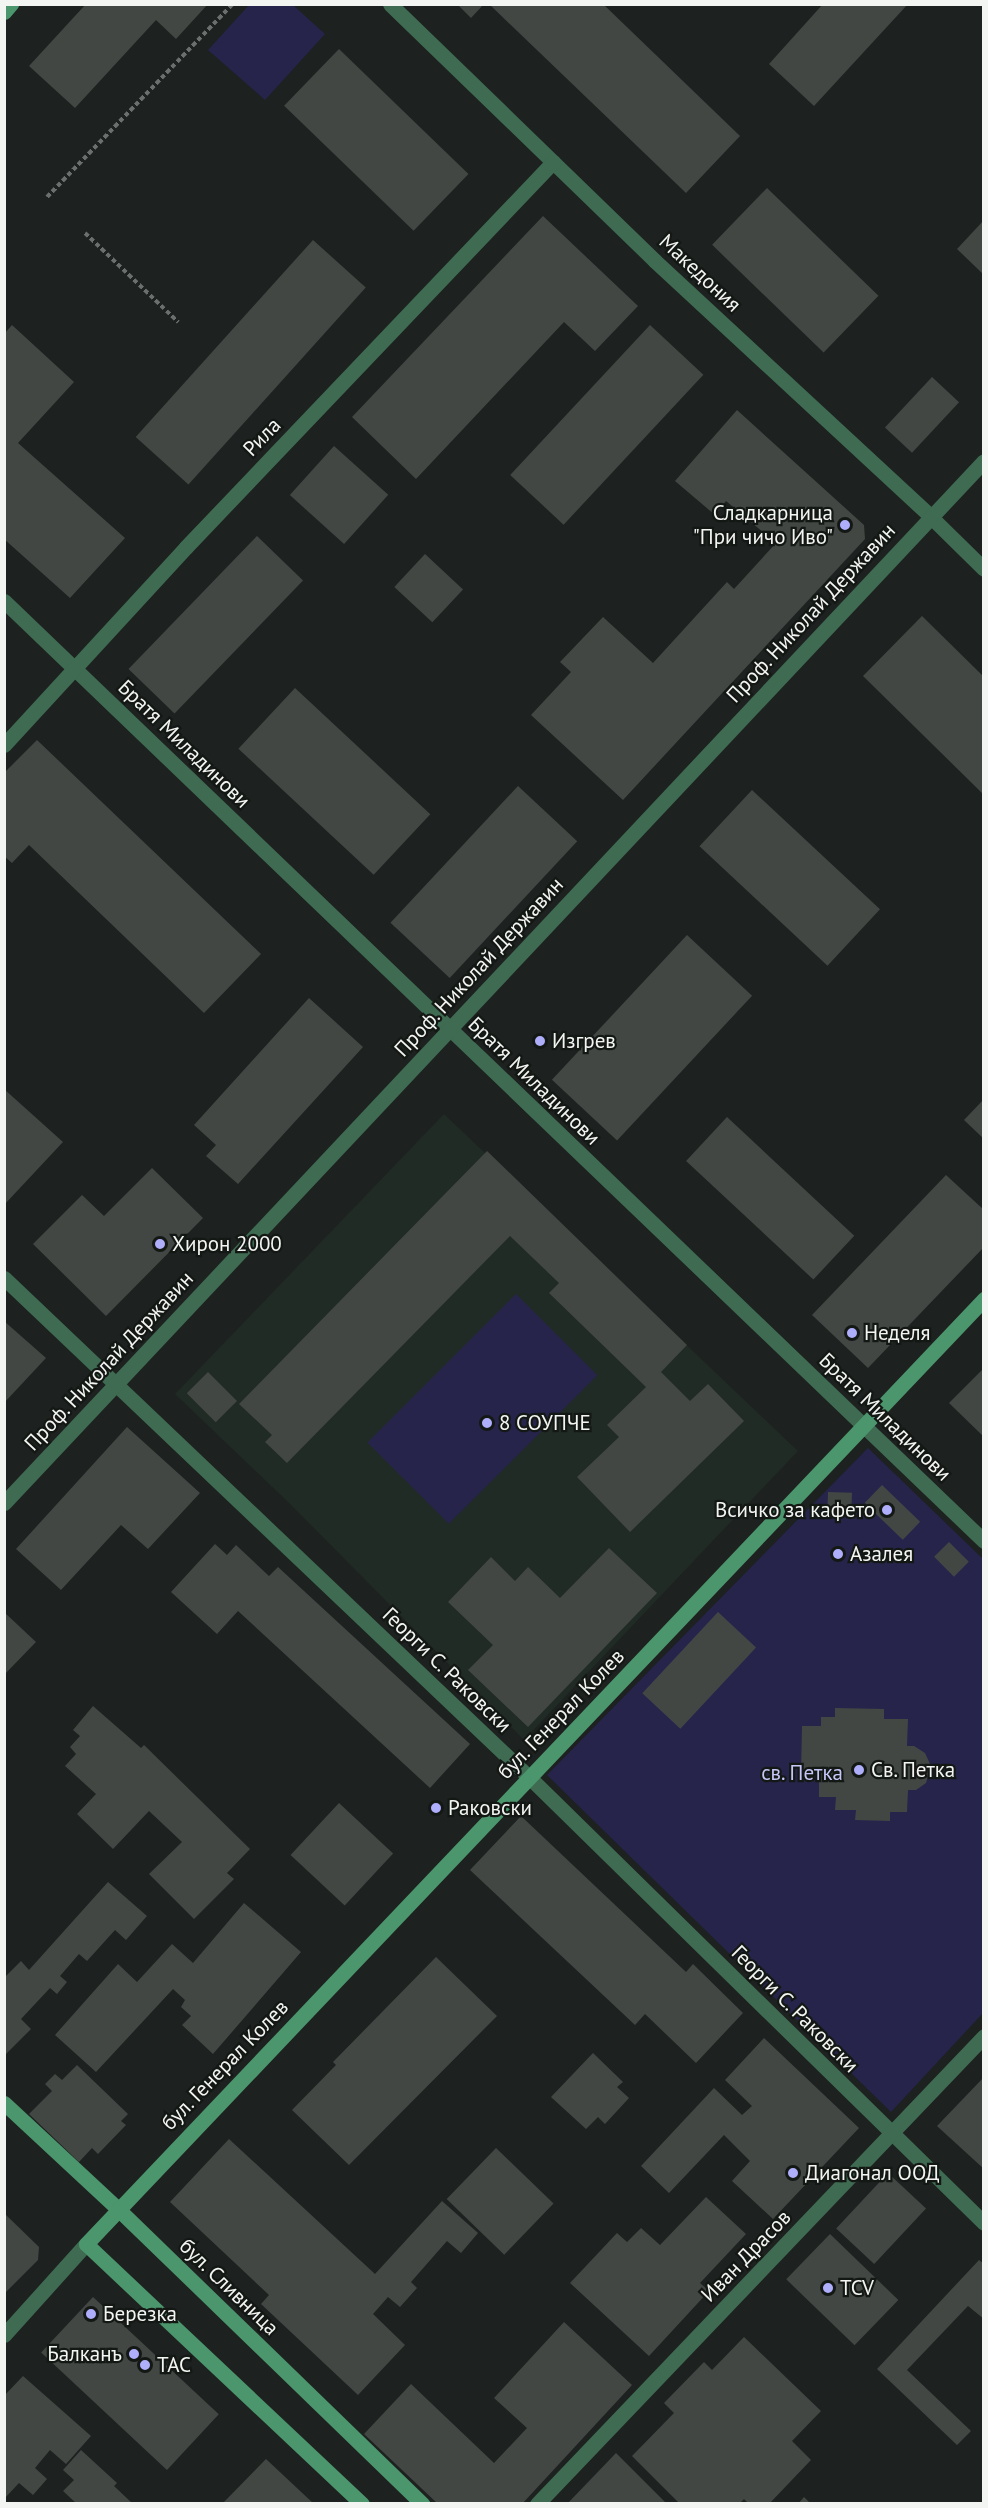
<!DOCTYPE html>
<html>
<head>
<meta charset="utf-8">
<style>
	body { margin:0 }
	#map { position:relative; width:988px; height:2508px; overflow:hidden; background:#1d211f; font-family:"PT Sans",sans-serif }
	div>[style] { position:absolute }
	[style*='--x'] { left:calc(var(--x)*1px); top:calc(var(--y)*1px); width:calc(var(--w)*1px); rotate:calc(var(--a)*1deg) }
	.built>* { inset:0; background:#212b25 }
	.green>* { inset:0; background:#26244b; transform-origin:0 0 }
	.building>* { inset:0; background:#434744; transform-origin:0 0 }
	.path>* { height:4px; margin-top:-2px; transform-origin:0; background:repeating-linear-gradient(90deg,#6b6f6d 0 4.5px,transparent 0 7.5px) }
	.street>* { height:15px; margin:-7.5px; padding:0 7.5px; transform-origin:7.5px; border-radius:7.5px; background:#3e6b51 }
	.secondary>* { height:15px; margin:-7.5px; padding:0 7.5px; transform-origin:7.5px; border-radius:7.5px; background:#4b966d }
	.dots>* { width:16px; height:16px; translate:-50% -50%; box-sizing:border-box; border:3px solid #141815; border-radius:50% }
	span { translate:-50% -50%; white-space:nowrap; text-align:center; line-height:1.15; -webkit-text-stroke:4.5px #141815; paint-order:stroke }
	.street-label { font-size:21px; color:#f3f5f3 }
	.poi-label { font-size:21px; color:#f3f5f3 }
	.right { translate:-100% -50%; text-align:right }
	.left { translate:0 -50%; text-align:left }
	.park-label { font-size:21px; color:#c5c6f8 }
	.frame { position:absolute; inset:0; border:6px solid #f3f5f3; pointer-events:none }
</style>
</head>
<body>
<div id="map">
	<div class="built">
		<div style="clip-path:polygon(444px 1114px,798px 1451px,524px 1740px,288px 1502px,175px 1394px)"></div>
	</div>
	<div class="green">
		<div style="clip-path:polygon(250px 4px,293px 5px,325px 34px,265px 100px,208px 50px)"></div>
		<div style="left:516px;top:1294px;width:115px;height:210px;rotate:45deg"></div>
		<div style="clip-path:polygon(868px 1448px,983px 1559px,983px 2013px,891px 2112px,547px 1775px)"></div>
	</div>
	<div class="building">
		<div style="clip-path:polygon(86px 4px,208px 4px,176px 39px,156px 20px,75px 108px,29px 66px)"></div>
		<div style="clip-path:polygon(457px 4px,484px 4px,471px 18px)"></div>
		<div style="clip-path:polygon(489px 4px,603px 4px,740px 136px,686px 193px)"></div>
		<div style="clip-path:polygon(823px 4px,908px 4px,814px 106px,769px 64px)"></div>
		<div style="left:339px;top:49px;width:180px;height:79px;rotate:44deg"></div>
		<div style="left:767px;top:188px;width:155px;height:79px;rotate:44deg"></div>
		<div style="clip-path:polygon(543px 216px,638px 306px,595px 351px,564px 322px,416px 479px,352px 417px)"></div>
		<div style="clip-path:polygon(984px 220px,984px 275px,957px 249px)"></div>
		<div style="left:313px;top:240px;width:71px;height:265px;rotate:42deg"></div>
		<div style="clip-path:polygon(12px 325px,74px 382px,18px 443px,125px 538px,70px 598px,4px 539px,4px 334px)"></div>
		<div style="left:650px;top:325px;width:73px;height:205px;rotate:43deg"></div>
		<div style="left:932px;top:377px;width:37px;height:69px;rotate:43deg"></div>
		<div style="clip-path:polygon(737px 410px,864px 525px,865px 539px,623px 800px,531px 715px,571px 672px,560px 662px,603px 617px,653px 663px,727px 582px,734px 589px,776px 543px,726px 501px,715px 515px,675px 481px)"></div>
		<div style="left:334px;top:446px;width:73px;height:66px;rotate:42deg"></div>
		<div style="left:257px;top:536px;width:64px;height:185px;rotate:44deg"></div>
		<div style="left:425px;top:554px;width:52px;height:45px;rotate:43deg"></div>
		<div style="clip-path:polygon(922px 616px,984px 677px,984px 795px,863px 676px)"></div>
		<div style="left:295px;top:688px;width:185px;height:83px;rotate:43deg"></div>
		<div style="clip-path:polygon(37px 740px,261px 954px,204px 1013px,29px 845px,12px 863px,4px 856px,4px 773px)"></div>
		<div style="left:518px;top:786px;width:81px;height:187px;rotate:43deg"></div>
		<div style="left:752px;top:790px;width:175px;height:77px;rotate:43deg"></div>
		<div style="left:687px;top:935px;width:89px;height:198px;rotate:43deg"></div>
		<div style="clip-path:polygon(309px 998px,363px 1047px,238px 1184px,206px 1156px,216px 1145px,194px 1125px)"></div>
		<div style="clip-path:polygon(4px 1089px,63px 1142px,4px 1205px)"></div>
		<div style="clip-path:polygon(984px 1099px,984px 1139px,964px 1120px)"></div>
		<div style="left:727px;top:1117px;width:174px;height:60px;rotate:43deg"></div>
		<div style="clip-path:polygon(487px 1151px,687px 1345px,661px 1372px,690px 1401px,708px 1384px,744px 1421px,630px 1532px,577px 1477px,619px 1437px,607px 1425px,646px 1387px,549px 1293px,559px 1283px,510px 1236px,287px 1463px,265px 1442px,272px 1435px,239px 1404px)"></div>
		<div style="clip-path:polygon(152px 1168px,203px 1218px,106px 1316px,33px 1244px,82px 1195px,104px 1216px)"></div>
		<div style="clip-path:polygon(946px 1175px,984px 1210px,984px 1247px,868px 1368px,812px 1315px)"></div>
		<div style="clip-path:polygon(4px 1321px,46px 1358px,4px 1403px)"></div>
		<div style="clip-path:polygon(984px 1368px,984px 1437px,949px 1403px)"></div>
		<div style="left:208px;top:1372px;width:41px;height:30px;rotate:45deg"></div>
		<div style="clip-path:polygon(127px 1427px,200px 1493px,148px 1549px,121px 1525px,61px 1590px,16px 1549px)"></div>
		<div style="left:882px;top:1485px;width:53px;height:25px;rotate:44deg"></div>
		<div style="left:828px;top:1492px;width:24px;height:22px;rotate:2deg"></div>
		<div style="left:949px;top:1542px;width:28px;height:21px;rotate:45deg"></div>
		<div style="clip-path:polygon(215px 1544px,227px 1555px,236px 1545px,269px 1576px,278px 1567px,470px 1744px,430px 1788px,238px 1611px,217px 1634px,171px 1592px)"></div>
		<div style="clip-path:polygon(609px 1548px,657px 1593px,528px 1727px,468px 1670px,493px 1645px,448px 1602px,491px 1557px,515px 1581px,528px 1567px,560px 1598px)"></div>
		<div style="clip-path:polygon(4px 1612px,36px 1642px,4px 1675px)"></div>
		<div style="left:718px;top:1612px;width:52px;height:111px;rotate:43deg"></div>
		<div style="clip-path:polygon(93px 1706px,141px 1748px,144px 1745px,250px 1849px,227px 1873px,234px 1879px,194px 1919px,149px 1874px,182px 1842px,149px 1811px,113px 1849px,77px 1814px,96px 1794px,65px 1766px,76px 1754px,70px 1747px,80px 1736px,73px 1730px)"></div>
		<div style="clip-path:polygon(835px 1708px,884px 1709px,884px 1719px,908px 1719px,907px 1746px,914px 1746px,925px 1753px,931px 1766px,926px 1783px,916px 1790px,908px 1790px,907px 1812px,890px 1812px,890px 1821px,855px 1820px,856px 1810px,835px 1810px,836px 1797px,819px 1797px,819px 1772px,801px 1772px,802px 1726px,821px 1726px,821px 1717px,835px 1717px)"></div>
		<div style="left:339px;top:1803px;width:74px;height:71px;rotate:43deg"></div>
		<div style="clip-path:polygon(521px 1816px,686px 1972px,693px 1964px,743px 2013px,696px 2063px,645px 2014px,635px 2025px,470px 1870px)"></div>
		<div style="clip-path:polygon(108px 1882px,147px 1916px,126px 1940px,115px 1930px,87px 1961px,79px 1954px,60px 1976px,67px 1982px,57px 1994px,50px 1988px,21px 2019px,31px 2029px,4px 2056px,4px 1978px,21px 1961px,29px 1970px)"></div>
		<div style="clip-path:polygon(244px 1903px,301px 1952px,213px 2054px,182px 2025px,191px 2016px,181px 2007px,185px 2000px,173px 1989px,96px 2072px,55px 2035px,118px 1964px,137px 1982px,172px 1944px,193px 1963px)"></div>
		<div style="clip-path:polygon(436px 1957px,497px 2016px,349px 2165px,292px 2110px,336px 2065px,333px 2062px)"></div>
		<div style="clip-path:polygon(764px 2038px,859px 2128px,773px 2219px,732px 2181px,750px 2161px,724px 2135px,669px 2193px,641px 2166px,714px 2088px,742px 2115px,752px 2106px,725px 2080px)"></div>
		<div style="clip-path:polygon(593px 2053px,623px 2082px,617px 2087px,629px 2098px,605px 2124px,598px 2117px,586px 2129px,551px 2097px)"></div>
		<div style="clip-path:polygon(77px 2065px,128px 2114px,121px 2121px,126px 2125px,98px 2154px,92px 2148px,79px 2162px,29px 2114px,52px 2091px,45px 2084px,55px 2074px,62px 2080px)"></div>
		<div style="clip-path:polygon(984px 2077px,984px 2169px,937px 2126px)"></div>
		<div style="clip-path:polygon(229px 2139px,375px 2274px,442px 2201px,478px 2233px,461px 2253px,447px 2241px,411px 2282px,417px 2288px,400px 2307px,388px 2297px,373px 2314px,405px 2345px,358px 2395px,261px 2304px,269px 2295px,170px 2202px)"></div>
		<div style="left:496px;top:2148px;width:80px;height:71px;rotate:44deg"></div>
		<div style="left:888px;top:2173px;width:52px;height:76px;rotate:43deg"></div>
		<div style="clip-path:polygon(706px 2197px,746px 2234px,700px 2283px,709px 2291px,649px 2356px,570px 2283px,617px 2233px,627px 2242px,641px 2228px,660px 2245px)"></div>
		<div style="clip-path:polygon(4px 2213px,39px 2247px,38px 2260px,4px 2294px)"></div>
		<div style="left:830px;top:2234px;width:95px;height:63px;rotate:44deg"></div>
		<div style="clip-path:polygon(979px 2260px,984px 2264px,984px 2319px,968px 2306px,907px 2370px,971px 2431px,957px 2445px,877px 2369px)"></div>
		<div style="left:93px;top:2297px;width:172px;height:76px;rotate:43deg"></div>
		<div style="clip-path:polygon(564px 2322px,632px 2385px,522px 2504px,438px 2504px,364px 2434px,411px 2384px,494px 2463px,527px 2428px,494px 2398px)"></div>
		<div style="clip-path:polygon(744px 2337px,821px 2411px,792px 2441px,811px 2460px,769px 2504px,749px 2504px,744px 2499px,739px 2504px,680px 2504px,632px 2456px,674px 2413px,664px 2403px,704px 2362px,712px 2370px)"></div>
		<div style="clip-path:polygon(23px 2376px,91px 2436px,66px 2464px,50px 2450px,35px 2468px,47px 2479px,33px 2495px,19px 2483px,4px 2499px,4px 2396px)"></div>
		<div style="clip-path:polygon(81px 2450px,117px 2483px,114px 2486px,133px 2504px,77px 2504px,63px 2491px,74px 2480px,63px 2470px)"></div>
		<div style="clip-path:polygon(616px 2453px,667px 2504px,567px 2504px)"></div>
		<div style="clip-path:polygon(266px 2459px,314px 2504px,222px 2504px)"></div>
		<div style="clip-path:polygon(804px 2497px,811px 2504px,798px 2504px)"></div>
	</div>
	<div class="path">
		<div style="--x:47;--y:197;--w:268;--a:-46.1"></div>
		<div style="--x:85;--y:233;--w:129;--a:43.7"></div>
	</div>
	<div class="street">
		<div style="--x:390;--y:4;--w:369;--a:44.1"></div>
		<div style="--x:655;--y:261;--w:376;--a:42.8"></div>
		<div style="--x:931;--y:517;--w:74;--a:44.5"></div>
		<div style="--x:4;--y:601;--w:1358;--a:43.81"></div>
		<div style="--x:4;--y:745;--w:269;--a:-47.4"></div>
		<div style="--x:186;--y:547;--w:532;--a:-46.37"></div>
		<div style="--x:4;--y:1278;--w:724;--a:43.55"></div>
		<div style="--x:529;--y:1777;--w:637;--a:44.43"></div>
		<div style="--x:4;--y:1503;--w:1430;--a:-46.76"></div>
		<div style="--x:4;--y:2335;--w:122;--a:-48"></div>
		<div style="--x:537;--y:2504;--w:647;--a:-46.31"></div>
	</div>
	<div class="secondary">
		<div style="--x:4;--y:12;--w:11;--a:-49"></div>
		<div style="--x:4;--y:2103;--w:156;--a:42.9"></div>
		<div style="--x:118;--y:2209;--w:424;--a:44.1"></div>
		<div style="--x:362;--y:2504;--w:379;--a:-136.7"></div>
		<div style="--x:86;--y:2244;--w:1304;--a:-46.46"></div>
	</div>
	<div class="dots">
		<div style="left:845px;top:525px;background:#aeaefb"></div>
		<div style="left:540px;top:1041px;background:#aeaefb"></div>
		<div style="left:160px;top:1244px;background:#aeaefb"></div>
		<div style="left:852px;top:1333px;background:#aeaefb"></div>
		<div style="left:487px;top:1423px;background:#aeaefb"></div>
		<div style="left:887px;top:1510px;background:#aeaefb"></div>
		<div style="left:838px;top:1554px;background:#aeaefb"></div>
		<div style="left:859px;top:1770px;background:#aeaefb"></div>
		<div style="left:436px;top:1808px;background:#aeaefb"></div>
		<div style="left:793px;top:2173px;background:#aeaefb"></div>
		<div style="left:828px;top:2288px;background:#aeaefb"></div>
		<div style="left:91px;top:2314px;background:#aeaefb"></div>
		<div style="left:134px;top:2354px;background:#aeaefb"></div>
		<div style="left:145px;top:2365px;background:#aeaefb"></div>
	</div>
	<div class="street-label">
		<span style="left:700px;top:273px;rotate:43deg">Македония</span>
		<span style="left:262px;top:437px;rotate:-46deg">Рила</span>
		<span style="left:811px;top:613px;rotate:-47deg">Проф. Николай Державин</span>
		<span style="left:184px;top:744px;rotate:44deg">Братя Миладинови</span>
		<span style="left:479px;top:967px;rotate:-47deg">Проф. Николай Державин</span>
		<span style="left:534px;top:1081px;rotate:44deg">Братя Миладинови</span>
		<span style="left:109px;top:1361px;rotate:-47deg">Проф. Николай Державин</span>
		<span style="left:885px;top:1417px;rotate:44deg">Братя Миладинови</span>
		<span style="left:447px;top:1670px;rotate:44deg">Георги С. Раковски</span>
		<span style="left:561px;top:1714px;rotate:-46deg">бул. Генерал Колев</span>
		<span style="left:795px;top:2009px;rotate:45deg">Георги С. Раковски</span>
		<span style="left:225px;top:2065px;rotate:-46deg">бул. Генерал Колев</span>
		<span style="left:746px;top:2256px;rotate:-46deg">Иван Драсов</span>
		<span style="left:229px;top:2287px;rotate:44deg">бул. Сливница</span>
	</div>
	<div class="poi-label">
		<span class="right" style="left:833px;top:525px">Сладкарница<br>"При чичо Иво"</span>
		<span class="left" style="left:552px;top:1041px">Изгрев</span>
		<span class="left" style="left:172px;top:1244px">Хирон 2000</span>
		<span class="left" style="left:864px;top:1333px">Неделя</span>
		<span class="left" style="left:499px;top:1423px">8 СОУПЧЕ</span>
		<span class="right" style="left:875px;top:1510px">Всичко за кафето</span>
		<span class="left" style="left:850px;top:1554px">Азалея</span>
		<span class="left" style="left:871px;top:1770px">Св. Петка</span>
		<span class="left" style="left:448px;top:1808px">Раковски</span>
		<span class="left" style="left:805px;top:2173px">Диагонал ООД</span>
		<span class="left" style="left:840px;top:2288px">TCV</span>
		<span class="left" style="left:103px;top:2314px">Березка</span>
		<span class="right" style="left:122px;top:2354px">Балканъ</span>
		<span class="left" style="left:157px;top:2365px">TAC</span>
	</div>
	<div class="park-label">
		<span style="left:802px;top:1773px">св. Петка</span>
	</div>
	<div class="frame"></div>
</div>
</body>
</html>
